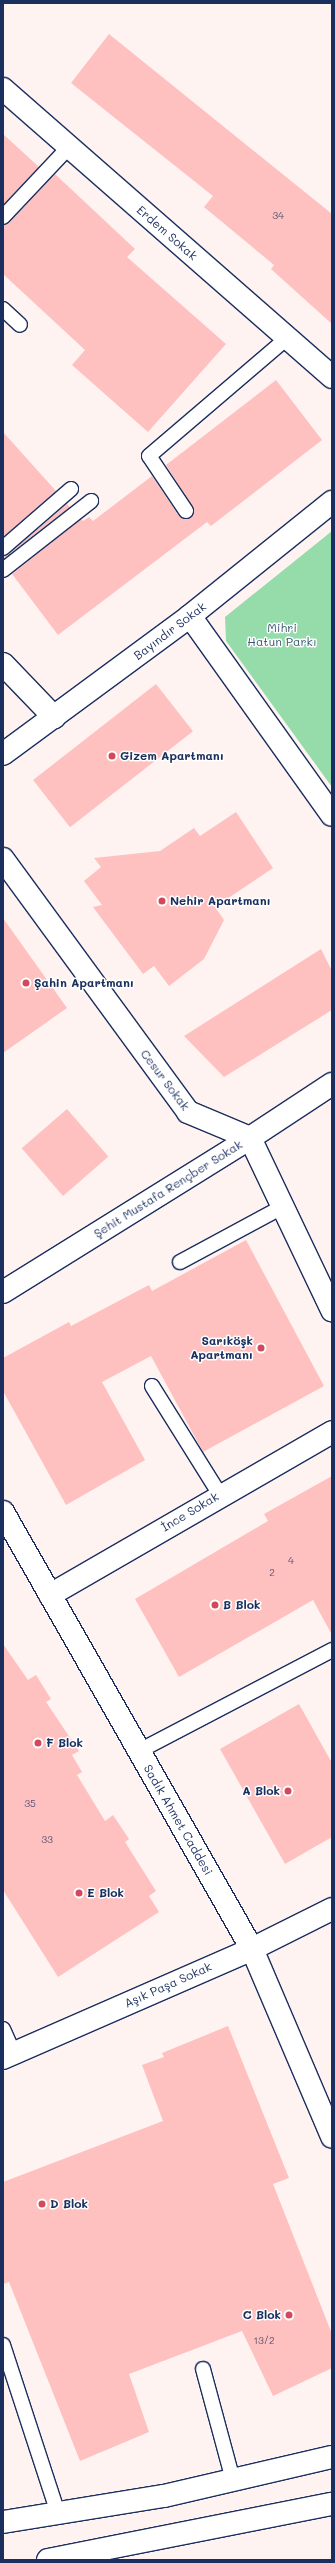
<!DOCTYPE html>
<html>
<head>
<meta charset="utf-8">
<style>
	body { margin:0 }
	#map { position:relative; width:335px; height:2563px; overflow:hidden; background:#fff3f2; font-family:Mali,sans-serif }
	div>[style] { position:absolute }
	[style*='--x'] { left:calc(var(--x)*1px); top:calc(var(--y)*1px); width:calc(var(--w)*1px); rotate:calc(var(--a)*1deg) }
	.green>* { inset:0; background:#95dcaa }
	.building>* { inset:0; background:#fec1c0; transform-origin:0 0 }
	.roads { filter:drop-shadow(1px 0 #1b2f5e) drop-shadow(-1px 0 #1b2f5e) drop-shadow(0 1px #1b2f5e) drop-shadow(0 -1px #1b2f5e) }
	.lane>* { height:14px; margin:-7px; padding:0 7px; transform-origin:7px; border-radius:7px; background:#fff }
	.street>* { height:22px; margin:-11px; padding:0 11px; transform-origin:11px; border-radius:11px; background:#fff }
	.secondary>* { height:22px; margin:-11px; padding:0 11px; transform-origin:11px; border-radius:11px; background:#fff }
	.dots>* { width:11px; height:11px; translate:-50% -50%; box-sizing:border-box; border:2px solid #fff; border-radius:50% }
	span { translate:-50% -50%; white-space:nowrap; text-align:center; line-height:1.15; -webkit-text-stroke:3px #fff; paint-order:stroke }
	.number-label { font-size:10px; color:#545476 }
	.number-label span { -webkit-text-stroke-width:0 }
	.street-label { font-size:12px; color:#1b2f5e }
	.park-label { font-size:12px; color:#3a5a71 }
	.poi-label { font-size:12px; color:#1b2f5e; font-weight:700 }
	.left { translate:0 -50%; text-align:left }
	.right { translate:-100% -50%; text-align:right }
	.frame { position:absolute; inset:0; border:4px solid #1b2f5e; pointer-events:none }
</style>
</head>
<body>
<div id="map">
	<div class="green">
		<div style="clip-path:polygon(332px 531px,332px 787px,226px 641px,225px 617px)"></div>
	</div>
	<div class="building">
		<div style="clip-path:polygon(109px 34px,332px 214px,332px 324px,271px 269px,274px 265px,204px 207px,213px 196px,71px 83px)"></div>
		<div style="clip-path:polygon(3px 134px,39px 167px,3px 205px)"></div>
		<div style="clip-path:polygon(55px 174px,135px 249px,127px 257px,226px 344px,148px 432px,72px 365px,85px 350px,3px 274px,3px 225px,9px 223px)"></div>
		<div style="clip-path:polygon(276px 380px,322px 440px,211px 526px,207px 522px,58px 635px,12px 574px,81px 519px,83px 521px,89px 517px,93px 521px,152px 476px,179px 516px,186px 519px,191px 518px,194px 511px,193px 507px,166px 465px)"></div>
		<div style="clip-path:polygon(3px 432px,56px 491px,3px 537px)"></div>
		<div style="clip-path:polygon(67px 504px,70px 507px,3px 559px,3px 556px,9px 554px)"></div>
		<div style="left:156px;top:684px;width:60px;height:156px;rotate:52deg"></div>
		<div style="clip-path:polygon(236px 812px,273px 868px,215px 907px,224px 920px,204px 959px,169px 986px,154px 966px,143px 974px,93px 907px,102px 905px,84px 881px,101px 867px,94px 858px,160px 851px,194px 828px,200px 836px)"></div>
		<div style="clip-path:polygon(3px 918px,67px 1008px,3px 1053px)"></div>
		<div style="clip-path:polygon(321px 949px,332px 971px,332px 1010px,224px 1077px,184px 1036px)"></div>
		<div style="left:67px;top:1109px;width:63px;height:60px;rotate:49deg"></div>
		<div style="clip-path:polygon(246px 1240px,324px 1386px,203px 1452px,151px 1356px,102px 1382px,145px 1460px,66px 1505px,3px 1391px,3px 1358px,69px 1322px,71px 1326px,149px 1285px,152px 1291px)"></div>
		<div style="clip-path:polygon(332px 1476px,332px 1635px,313px 1600px,179px 1677px,135px 1599px,268px 1521px,264px 1514px)"></div>
		<div style="clip-path:polygon(3px 1644px,28px 1680px,36px 1675px,51px 1699px,46px 1702px,79px 1751px,72px 1755px,82px 1772px,77px 1775px,105px 1821px,113px 1815px,129px 1839px,125px 1842px,156px 1891px,149px 1896px,159px 1912px,58px 1977px,3px 1890px)"></div>
		<div style="clip-path:polygon(299px 1704px,332px 1763px,332px 1837px,285px 1864px,220px 1749px)"></div>
		<div style="clip-path:polygon(228px 2026px,289px 2178px,273px 2184px,332px 2334px,332px 2368px,273px 2396px,242px 2331px,129px 2374px,149px 2432px,80px 2461px,9px 2282px,3px 2284px,3px 2182px,163px 2121px,142px 2065px,164px 2057px,162px 2053px)"></div>
	</div>
	<div class="roads">
		<div class="lane">
			<div style="--x:3;--y:217;--w:96;--a:-46.7"></div>
			<div style="--x:3;--y:309;--w:23;--a:43"></div>
			<div style="--x:186;--y:511;--w:66;--a:-123.9"></div>
			<div style="--x:149;--y:456;--w:182;--a:-40.5"></div>
			<div style="--x:3;--y:548;--w:90;--a:-40.9"></div>
			<div style="--x:3;--y:570;--w:112;--a:-38.1"></div>
			<div style="--x:180;--y:1262;--w:118;--a:-28.3"></div>
			<div style="--x:152;--y:1386;--w:128;--a:58"></div>
			<div style="--x:139;--y:1751;--w:218;--a:-27.6"></div>
			<div style="--x:3;--y:2029;--w:27;--a:66"></div>
			<div style="--x:3;--y:2345;--w:177;--a:71.9"></div>
			<div style="--x:203;--y:2369;--w:115;--a:74.9"></div>
		</div>
		<div class="street">
			<div style="--x:3;--y:89;--w:437;--a:41.2"></div>
			<div style="--x:190;--y:616;--w:244;--a:54.5"></div>
			<div style="--x:3;--y:664;--w:74;--a:46.1"></div>
			<div style="--x:3;--y:754;--w:232;--a:-36.4"></div>
			<div style="--x:190;--y:616;--w:182;--a:-38.8"></div>
			<div style="--x:3;--y:859;--w:313;--a:53.8"></div>
			<div style="--x:188;--y:1112;--w:67;--a:22.8"></div>
			<div style="--x:250;--y:1138;--w:191;--a:64.5"></div>
			<div style="--x:3;--y:1292;--w:291;--a:-31.9"></div>
			<div style="--x:250;--y:1138;--w:98;--a:-33.4"></div>
			<div style="--x:50;--y:1595;--w:326;--a:-30"></div>
			<div style="--x:3;--y:2058;--w:272;--a:-23.6"></div>
			<div style="--x:252;--y:1949;--w:89;--a:-26.6"></div>
		</div>
		<div class="secondary">
			<div style="--x:3;--y:1512;--w:503;--a:60.33"></div>
			<div style="--x:252;--y:1949;--w:204;--a:66.9"></div>
			<div style="--x:3;--y:2522;--w:163;--a:-9.2"></div>
			<div style="--x:164;--y:2496;--w:172;--a:-13.1"></div>
			<div style="--x:48;--y:2560;--w:289;--a:-11.2"></div>
		</div>
	</div>
	<div class="dots">
		<div style="left:112px;top:756px;background:#d1495b"></div>
		<div style="left:162px;top:901px;background:#d1495b"></div>
		<div style="left:26px;top:983px;background:#d1495b"></div>
		<div style="left:261px;top:1348px;background:#d1495b"></div>
		<div style="left:215px;top:1605px;background:#d1495b"></div>
		<div style="left:38px;top:1743px;background:#d1495b"></div>
		<div style="left:288px;top:1791px;background:#d1495b"></div>
		<div style="left:79px;top:1893px;background:#d1495b"></div>
		<div style="left:42px;top:2204px;background:#d1495b"></div>
		<div style="left:289px;top:2315px;background:#d1495b"></div>
	</div>
	<div class="number-label">
		<span style="left:278px;top:216px">34</span>
		<span style="left:291px;top:1561px">4</span>
		<span style="left:272px;top:1573px">2</span>
		<span style="left:30px;top:1804px">35</span>
		<span style="left:47px;top:1840px">33</span>
		<span style="left:264px;top:2341px">13/2</span>
	</div>
	<div class="street-label">
		<span style="left:167px;top:233px;rotate:41deg">Erdem Sokak</span>
		<span style="left:170px;top:631px;rotate:-37deg">Bayındır Sokak</span>
		<span style="left:165px;top:1080px;rotate:53deg">Cesur Sokak</span>
		<span style="left:168px;top:1189px;rotate:-32deg">Şehit Mustafa Rençber Sokak</span>
		<span style="left:190px;top:1512px;rotate:-31deg">İnce Sokak</span>
		<span style="left:178px;top:1820px;rotate:60deg">Sadık Ahmet Caddesi</span>
		<span style="left:168px;top:1985px;rotate:-24deg">Aşık Paşa Sokak</span>
	</div>
	<div class="park-label">
		<span style="left:282px;top:635px">Mihri<br>Hatun Parkı</span>
	</div>
	<div class="poi-label">
		<span class="left" style="left:120px;top:756px">Gizem Apartmanı</span>
		<span class="left" style="left:170px;top:901px">Nehir Apartmanı</span>
		<span class="left" style="left:34px;top:983px">Şahin Apartmanı</span>
		<span class="right" style="left:253px;top:1348px">Sarıköşk<br>Apartmanı</span>
		<span class="left" style="left:223px;top:1605px">B Blok</span>
		<span class="left" style="left:46px;top:1743px">F Blok</span>
		<span class="right" style="left:280px;top:1791px">A Blok</span>
		<span class="left" style="left:87px;top:1893px">E Blok</span>
		<span class="left" style="left:50px;top:2204px">D Blok</span>
		<span class="right" style="left:281px;top:2315px">C Blok</span>
	</div>
	<div class="frame"></div>
</div>
</body>
</html>
